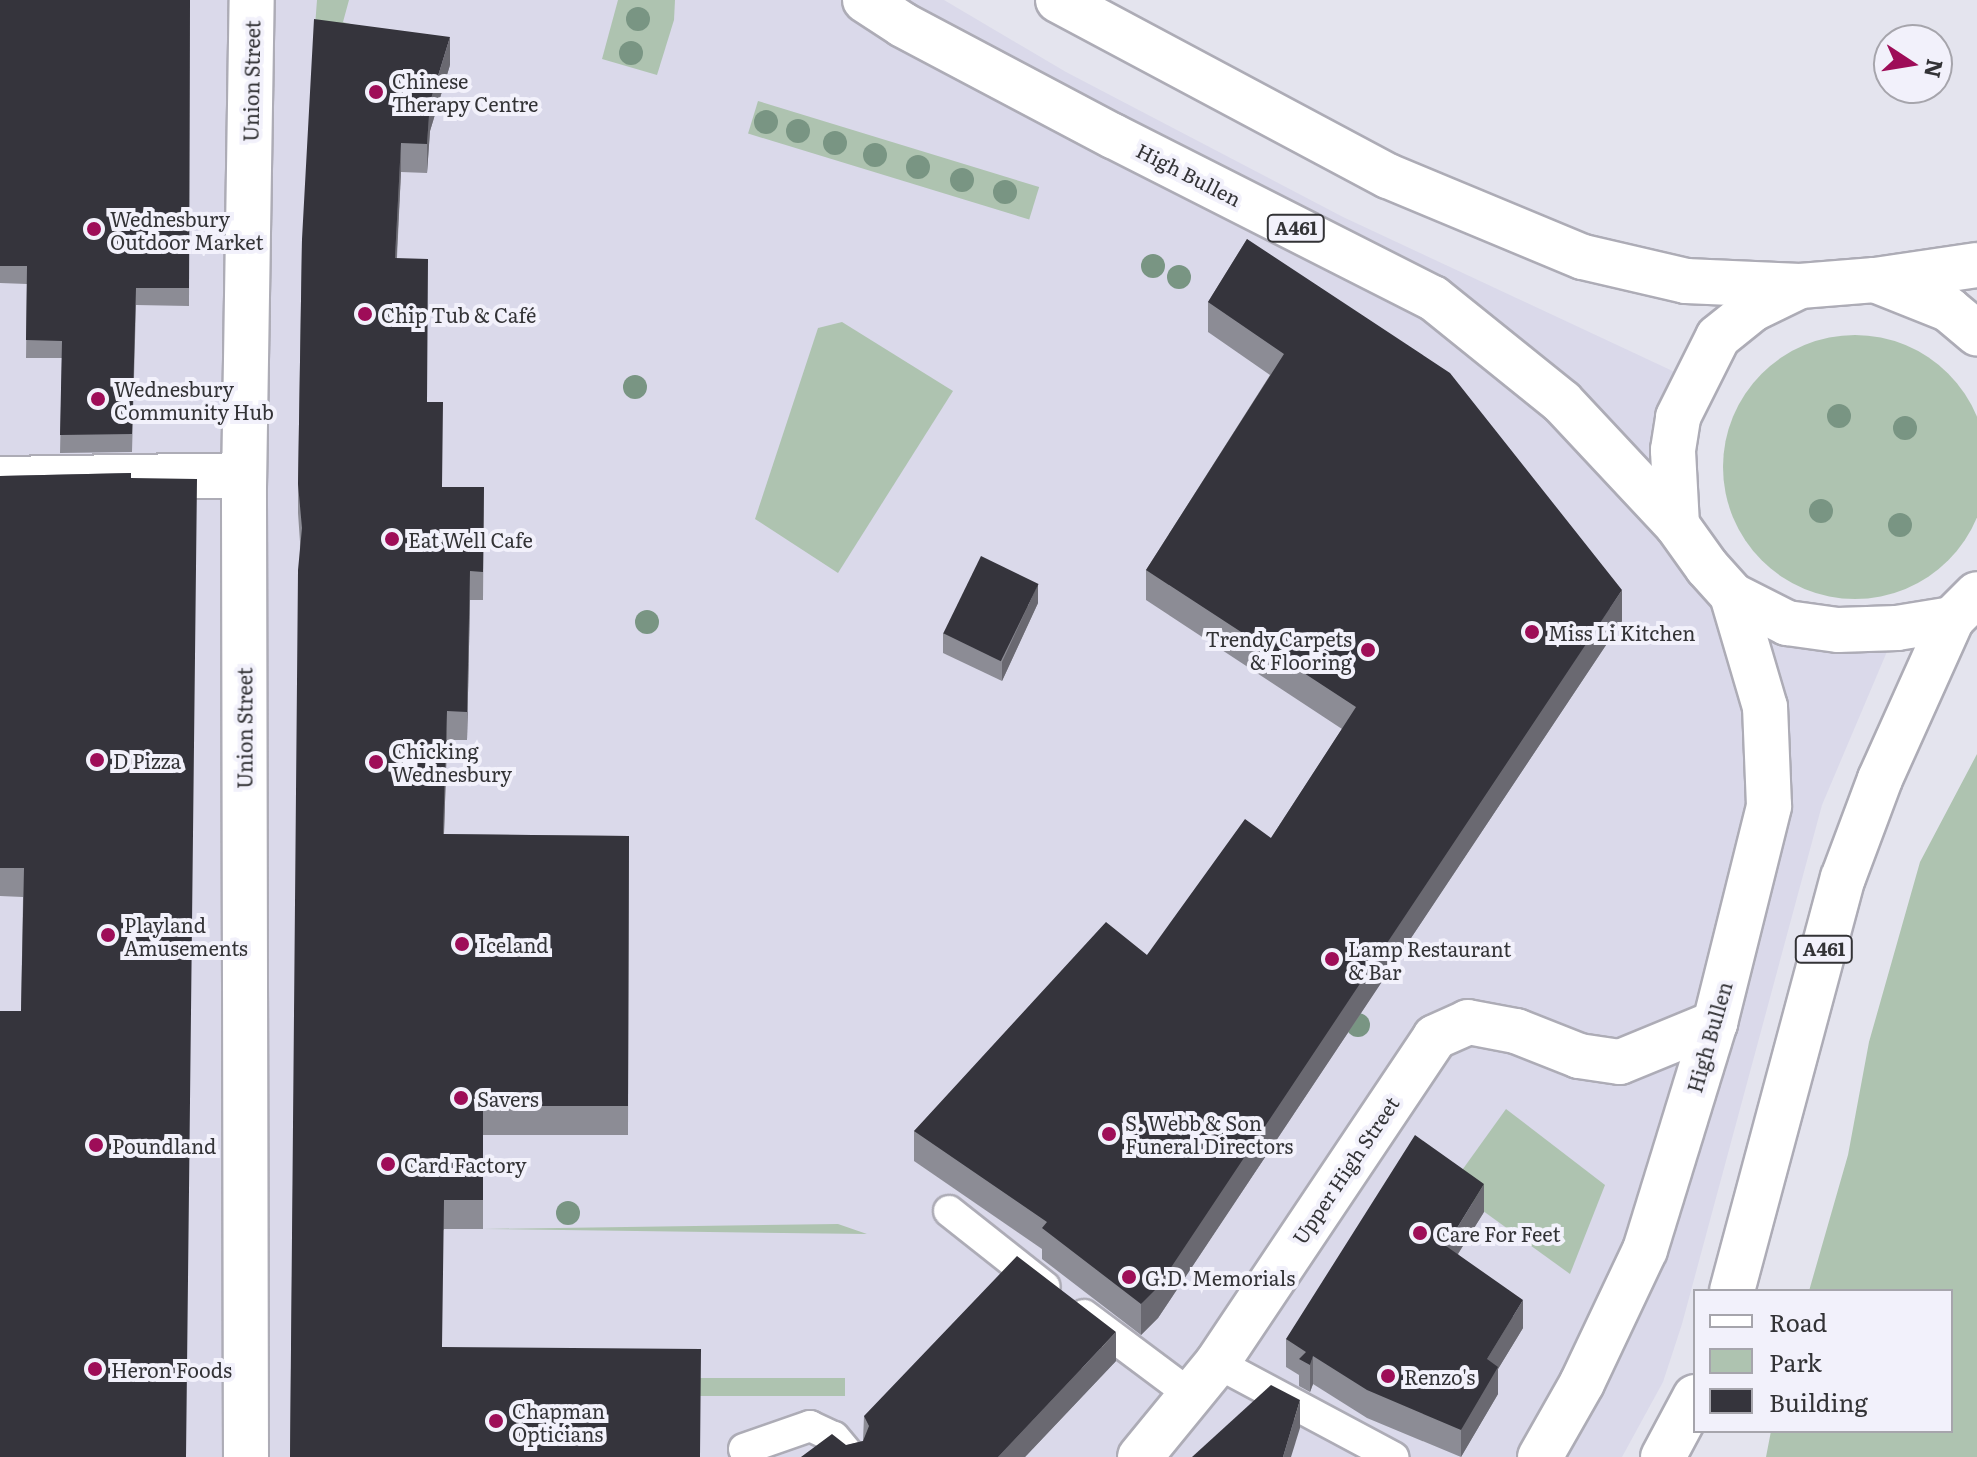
<!DOCTYPE html>
<html>
<head>
<meta charset="utf-8">
<style>
	body { margin:0 }
	#map { position:relative; width:1977px; height:1457px; overflow:hidden; background:#e4e4ee; font-family:Literata,serif }
	div>[style] { position:absolute }
	[style*='--x'] { left:calc(var(--x)*1px); top:calc(var(--y)*1px); width:calc(var(--w)*1px); rotate:calc(var(--a)*1deg) }
	.built>* { inset:0; background:#dad9ea }
	.green>* { inset:0; background:#aec3b0; transform-origin:0 0 }
	.round { border-radius:50% }
	.roads { filter:drop-shadow(2px 0 #adacb6) drop-shadow(-2px 0 #adacb6) drop-shadow(0 2px #adacb6) drop-shadow(0 -2px #adacb6) }
	.lane>* { height:30px; margin:-15px; padding:0 15px; transform-origin:15px; border-radius:15px; background:#fff }
	.street>* { height:44px; margin:-22px; padding:0 22px; transform-origin:22px; border-radius:22px; background:#fff }
	.secondary>* { height:44px; margin:-22px; padding:0 22px; transform-origin:22px; border-radius:22px; background:#fff }
	.primary>* { height:44px; margin:-22px; padding:0 22px; transform-origin:22px; border-radius:22px; background:#fff }
	.highway>* { height:44px; margin:-22px; padding:0 22px; transform-origin:22px; border-radius:22px; background:#fff }
	.trees>* { width:24px; height:24px; margin:-12px; border-radius:50%; background:#799583 }
	.wall>* { inset:0; background:#8c8c95 }
	.shaded-wall>* { inset:0; background:#6a6971 }
	.building>* { inset:0; background:#35343c; transform-origin:0 0 }
	.dots>* { width:22px; height:22px; translate:-50% -50%; box-sizing:border-box; border:4px solid #f2f1fb; border-radius:50% }
	span { translate:-50% -50%; white-space:nowrap; text-align:center; line-height:1.15; -webkit-text-stroke:8px #f2f1fb; paint-order:stroke }
	.shield-label span { padding:2px 6px; background:#f2f1fb; border:2px solid; border-radius:6px; -webkit-text-stroke-width:0 }
	.shield-label { font-size:18px; color:#333336; font-weight:700 }
	.poi-label { font-size:20px; color:#333336 }
	.left { translate:0 -50%; text-align:left }
	.right { translate:-100% -50%; text-align:right }
	.street-label { font-size:20px; color:#333336 }
	.legend { position:absolute; left:1693px; top:1289px; width:260px; height:144px; box-sizing:border-box; background:#f2f1fb; border:2px solid #a6a5ac; margin:0; padding:10px 14px; list-style:none; font-size:24px; color:#333336 }
	.legend li { display:flex; align-items:center; gap:16px; height:40px }
	.legend b { width:40px; border:2px solid #a6a5ac }
	.north { position:absolute; left:1873px; top:24px; width:80px; height:80px; box-sizing:border-box; background:#f2f1fb; border:2px solid #a6a5ac; border-radius:50%; rotate:102deg; font-size:22px; font-weight:700; line-height:32px; text-align:center; color:#333336 }
	.north::after { content:''; display:block; margin:auto; width:28px; height:36px; background:#9e0d58; clip-path:polygon(50% 0,100% 100%,50% 72%,0 100%) }
</style>
</head>
<body>
<div id="map">
	<div class="built">
		<div style="clip-path:polygon(0 0,944px 0,1066px 72px,1343px 217px,1694px 381px,1677px 525px,1732px 595px,1897px 628px,1822px 805px,1682px 1324px,1663px 1382px,1622px 1457px,0 1457px)"></div>
	</div>
	<div class="green">
		<div style="clip-path:polygon(317px 0,349px 0,343px 22px,383px 33px,314px 39px)"></div>
		<div style="clip-path:polygon(618px 0,675px 0,674px 20px,657px 75px,602px 59px)"></div>
		<div style="left:758px;top:101px;width:294px;height:34px;rotate:17deg"></div>
		<div style="clip-path:polygon(842px 322px,953px 391px,838px 573px,755px 519px,818px 328px)"></div>
		<div class="round" style="left:1723px;top:335px;width:264px;height:264px"></div>
		<div style="clip-path:polygon(1977px 754px,1977px 1457px,1766px 1457px,1771px 1431px,1951px 1431px,1951px 1291px,1809px 1291px,1848px 1155px,1869px 1042px,1920px 862px)"></div>
		<div style="clip-path:polygon(1506px 1109px,1605px 1185px,1570px 1274px,1450px 1187px)"></div>
		<div style="clip-path:polygon(838px 1224px,867px 1234px,483px 1229px,626px 1227px)"></div>
		<div style="left:700px;top:1378px;width:145px;height:18px"></div>
	</div>
	<div class="roads">
		<div class="lane">
			<div style="--x:949;--y:1211;--w:122;--a:38.4"></div>
			<div style="--x:1084;--y:1315;--w:134;--a:36.8"></div>
			<div style="--x:1217;--y:1363;--w:200;--a:28.1"></div>
			<div style="--x:744;--y:1449;--w:70;--a:-19.2"></div>
			<div style="--x:810;--y:1426;--w:26;--a:25"></div>
			<div style="--x:834;--y:1437;--w:26;--a:50"></div>
		</div>
		<div class="street">
			<div style="--x:0;--y:479;--w:244;--a:-0.9"></div>
			<div style="--x:246;--y:1457;--w:970;--a:-90.12"></div>
			<div style="--x:244;--y:487;--w:487;--a:-89.1"></div>
		</div>
		<div class="secondary">
			<div style="--x:1140;--y:1457;--w:122;--a:-50.7"></div>
			<div style="--x:1217;--y:1363;--w:392;--a:-56.2"></div>
			<div style="--x:1435;--y:1037;--w:36;--a:-24"></div>
			<div style="--x:1468;--y:1022;--w:49;--a:10.6"></div>
			<div style="--x:1516;--y:1031;--w:68;--a:21.6"></div>
			<div style="--x:1579;--y:1056;--w:41;--a:8.3"></div>
			<div style="--x:1620;--y:1062;--w:103;--a:-22.3"></div>
		</div>
		<div class="primary">
			<div style="--x:1875;--y:280;--w:103;--a:-8.4"></div>
		</div>
		<div class="highway">
			<div style="--x:865;--y:0;--w:45;--a:33.3"></div>
			<div style="--x:903;--y:25;--w:238;--a:27.9"></div>
			<div style="--x:1113;--y:136;--w:359;--a:26.9"></div>
			<div style="--x:1433;--y:298;--w:166;--a:38.9"></div>
			<div style="--x:1562;--y:402;--w:168;--a:46.9"></div>
			<div style="--x:1677;--y:525;--w:52;--a:54.5"></div>
			<div style="--x:1707;--y:567;--w:38;--a:48"></div>
			<div style="--x:1732;--y:595;--w:62;--a:27"></div>
			<div style="--x:1787;--y:623;--w:51;--a:7.8"></div>
			<div style="--x:1838;--y:630;--w:59;--a:-1.9"></div>
			<div style="--x:1897;--y:628;--w:56;--a:-9.3"></div>
			<div style="--x:1952;--y:619;--w:35;--a:-45"></div>
			<div style="--x:1058;--y:0;--w:374;--a:28.1"></div>
			<div style="--x:1388;--y:176;--w:211;--a:22.6"></div>
			<div style="--x:1583;--y:257;--w:106;--a:13.1"></div>
			<div style="--x:1686;--y:281;--w:114;--a:2.5"></div>
			<div style="--x:1677;--y:525;--w:75;--a:-93.1"></div>
			<div style="--x:1673;--y:450;--w:33;--a:-81"></div>
			<div style="--x:1678;--y:417;--w:89;--a:-63.4"></div>
			<div style="--x:1718;--y:337;--w:45;--a:-38.7"></div>
			<div style="--x:1753;--y:309;--w:52;--a:-26.1"></div>
			<div style="--x:1800;--y:286;--w:75;--a:-4.6"></div>
			<div style="--x:1875;--y:280;--w:79;--a:21.7"></div>
			<div style="--x:1948;--y:309;--w:38;--a:40"></div>
			<div style="--x:1732;--y:1291;--w:428;--a:-75"></div>
			<div style="--x:1843;--y:878;--w:106;--a:-69.5"></div>
			<div style="--x:1880;--y:779;--w:175;--a:-65.8"></div>
			<div style="--x:1540;--y:1457;--w:85;--a:-60.4"></div>
			<div style="--x:1582;--y:1383;--w:147;--a:-64.7"></div>
			<div style="--x:1645;--y:1250;--w:238;--a:-72.9"></div>
			<div style="--x:1715;--y:1023;--w:224;--a:-76"></div>
			<div style="--x:1769;--y:806;--w:99;--a:-92.3"></div>
			<div style="--x:1765;--y:707;--w:117;--a:-106.4"></div>
			<div style="--x:1663;--y:1457;--w:68;--a:-61.9"></div>
		</div>
	</div>
	<div class="trees">
		<div style="left:638px;top:19px"></div>
		<div style="left:631px;top:53px"></div>
		<div style="left:766px;top:122px"></div>
		<div style="left:798px;top:131px"></div>
		<div style="left:835px;top:143px"></div>
		<div style="left:875px;top:155px"></div>
		<div style="left:918px;top:167px"></div>
		<div style="left:962px;top:180px"></div>
		<div style="left:1005px;top:192px"></div>
		<div style="left:1153px;top:266px"></div>
		<div style="left:1179px;top:277px"></div>
		<div style="left:635px;top:387px"></div>
		<div style="left:1839px;top:416px"></div>
		<div style="left:1905px;top:428px"></div>
		<div style="left:1821px;top:511px"></div>
		<div style="left:1900px;top:525px"></div>
		<div style="left:647px;top:622px"></div>
		<div style="left:1358px;top:1025px"></div>
		<div style="left:568px;top:1213px"></div>
	</div>
	<div class="wall">
		<div style="clip-path:polygon(0 0,190px 0,189px 306px,136px 305px,132px 452px,60px 453px,62px 358px,26px 358px,27px 284px,0 283px)"></div>
		<div style="clip-path:polygon(450px 65px,430px 131px,427px 173px,401px 172px,397px 258px,427px 402px,442px 487px,484px 487px,483px 600px,470px 600px,467px 740px,447px 740px,444px 834px,629px 836px,628px 1135px,483px 1135px,483px 1229px,444px 1229px,290px 1457px,300px 542px,298px 513px,298px 484px,302px 239px)"></div>
		<div style="clip-path:polygon(1247px 239px,1622px 621px,1158px 1318px,1141px 1335px,1042px 1259px,1042px 1249px,914px 1161px,914px 1131px,1147px 955px,1271px 838px,1342px 729px,1146px 600px,1146px 570px,1270px 375px,1208px 332px,1208px 302px)"></div>
		<div style="clip-path:polygon(131px 473px,21px 1011px,23px 897px,0 896px,0 476px)"></div>
		<div style="clip-path:polygon(1038px 603px,1002px 681px,943px 653px,943px 633px)"></div>
		<div style="clip-path:polygon(1484px 1212px,1458px 1254px,1523px 1328px,1498px 1369px,1498px 1394px,1461px 1457px,1367px 1418px,1313px 1384px,1310px 1392px,1299px 1386px,1299px 1375px,1286px 1367px,1286px 1339px)"></div>
		<div style="clip-path:polygon(1116px 1361px,1025px 1457px,801px 1457px,863px 1441px,864px 1416px)"></div>
	</div>
	<div class="shaded-wall">
		<div style="clip-path:polygon(450px 37px,450px 65px,430px 131px,427px 173px,427px 144px,430px 102px)"></div>
		<div style="clip-path:polygon(401px 143px,401px 172px,395px 287px,395px 258px)"></div>
		<div style="clip-path:polygon(470px 571px,470px 600px,467px 740px,467px 712px)"></div>
		<div style="clip-path:polygon(1038px 584px,1038px 603px,1002px 681px,1002px 662px)"></div>
		<div style="clip-path:polygon(1622px 590px,1622px 621px,1158px 1318px,1141px 1335px,1141px 1304px)"></div>
		<div style="clip-path:polygon(447px 711px,447px 740px,443px 863px,443px 834px)"></div>
		<div style="clip-path:polygon(1484px 1184px,1484px 1212px,1446px 1273px,1446px 1246px)"></div>
		<div style="clip-path:polygon(1523px 1300px,1523px 1328px,1498px 1369px,1498px 1394px,1461px 1457px,1461px 1430px,1487px 1359px)"></div>
		<div style="clip-path:polygon(1116px 1332px,1116px 1361px,1025px 1457px,998px 1457px)"></div>
		<div style="clip-path:polygon(1313px 1356px,1313px 1384px,1310px 1392px,1310px 1365px)"></div>
		<div style="clip-path:polygon(1300px 1400px,1300px 1428px,1291px 1457px,1283px 1457px)"></div>
	</div>
	<div class="building">
		<div style="clip-path:polygon(0 0,190px 0,189px 288px,136px 288px,132px 434px,60px 435px,62px 341px,26px 340px,27px 266px,0 266px)"></div>
		<div style="clip-path:polygon(314px 19px,450px 37px,430px 102px,427px 144px,401px 143px,395px 258px,428px 259px,427px 402px,443px 402px,442px 487px,484px 487px,483px 572px,470px 571px,467px 712px,447px 711px,443px 834px,629px 836px,628px 1106px,483px 1106px,483px 1200px,444px 1200px,442px 1347px,701px 1349px,700px 1457px,290px 1457px,298px 570px,302px 528px,298px 484px,302px 239px)"></div>
		<div style="clip-path:polygon(1247px 239px,1450px 373px,1622px 590px,1158px 1287px,1141px 1304px,1042px 1228px,1047px 1222px,914px 1131px,1106px 922px,1147px 955px,1245px 819px,1271px 838px,1356px 707px,1146px 570px,1284px 354px,1208px 302px)"></div>
		<div style="clip-path:polygon(131px 473px,131px 478px,197px 479px,186px 1457px,0 1457px,0 1011px,21px 1011px,24px 868px,0 868px,0 476px)"></div>
		<div style="left:981px;top:556px;width:64px;height:86px;rotate:26deg"></div>
		<div style="clip-path:polygon(1415px 1135px,1484px 1184px,1446px 1246px,1523px 1300px,1487px 1359px,1498px 1367px,1461px 1430px,1367px 1390px,1313px 1356px,1310px 1365px,1299px 1359px,1306px 1352px,1286px 1339px)"></div>
		<div style="clip-path:polygon(1017px 1256px,1116px 1332px,998px 1457px,801px 1457px,832px 1434px,846px 1445px,863px 1441px,869px 1426px,864px 1416px)"></div>
		<div style="clip-path:polygon(1271px 1385px,1300px 1400px,1283px 1457px,1192px 1457px)"></div>
	</div>
	<div class="dots">
		<div style="left:376px;top:92px;background:#9e0d58"></div>
		<div style="left:94px;top:229px;background:#9e0d58"></div>
		<div style="left:365px;top:314px;background:#9e0d58"></div>
		<div style="left:98px;top:399px;background:#9e0d58"></div>
		<div style="left:392px;top:539px;background:#9e0d58"></div>
		<div style="left:1532px;top:632px;background:#9e0d58"></div>
		<div style="left:1368px;top:650px;background:#9e0d58"></div>
		<div style="left:97px;top:760px;background:#9e0d58"></div>
		<div style="left:376px;top:762px;background:#9e0d58"></div>
		<div style="left:108px;top:935px;background:#9e0d58"></div>
		<div style="left:462px;top:944px;background:#9e0d58"></div>
		<div style="left:1332px;top:959px;background:#9e0d58"></div>
		<div style="left:461px;top:1098px;background:#9e0d58"></div>
		<div style="left:1109px;top:1134px;background:#9e0d58"></div>
		<div style="left:96px;top:1145px;background:#9e0d58"></div>
		<div style="left:388px;top:1164px;background:#9e0d58"></div>
		<div style="left:1420px;top:1233px;background:#9e0d58"></div>
		<div style="left:1129px;top:1277px;background:#9e0d58"></div>
		<div style="left:95px;top:1369px;background:#9e0d58"></div>
		<div style="left:1388px;top:1376px;background:#9e0d58"></div>
		<div style="left:496px;top:1421px;background:#9e0d58"></div>
	</div>
	<div class="shield-label">
		<span style="left:1296px;top:228px">A461</span>
		<span style="left:1824px;top:949px">A461</span>
	</div>
	<div class="poi-label">
		<span class="left" style="left:392px;top:92px">Chinese<br>Therapy Centre</span>
		<span class="left" style="left:110px;top:230px">Wednesbury<br>Outdoor Market</span>
		<span class="left" style="left:381px;top:314px">Chip Tub &amp; Café</span>
		<span class="left" style="left:114px;top:400px">Wednesbury<br>Community Hub</span>
		<span class="left" style="left:408px;top:539px">Eat Well Cafe</span>
		<span class="left" style="left:1548px;top:632px">Miss Li Kitchen</span>
		<span class="right" style="left:1352px;top:650px">Trendy Carpets<br>&amp; Flooring</span>
		<span class="left" style="left:392px;top:762px">Chicking<br>Wednesbury</span>
		<span class="left" style="left:113px;top:760px">D Pizza</span>
		<span class="left" style="left:124px;top:936px">Playland<br>Amusements</span>
		<span class="left" style="left:478px;top:944px">Iceland</span>
		<span class="left" style="left:1348px;top:960px">Lamp Restaurant<br>&amp; Bar</span>
		<span class="left" style="left:477px;top:1098px">Savers</span>
		<span class="left" style="left:1125px;top:1134px">S. Webb &amp; Son<br>Funeral Directors</span>
		<span class="left" style="left:112px;top:1145px">Poundland</span>
		<span class="left" style="left:404px;top:1164px">Card Factory</span>
		<span class="left" style="left:1436px;top:1233px">Care For Feet</span>
		<span class="left" style="left:1145px;top:1277px">G.D. Memorials</span>
		<span class="left" style="left:111px;top:1369px">Heron Foods</span>
		<span class="left" style="left:1404px;top:1376px">Renzo's</span>
		<span class="left" style="left:512px;top:1422px">Chapman<br>Opticians</span>
	</div>
	<div class="street-label">
		<span style="left:251px;top:81px;rotate:-89deg">Union Street</span>
		<span style="left:1189px;top:174px;rotate:27deg">High Bullen</span>
		<span style="left:244px;top:728px;rotate:-90deg">Union Street</span>
		<span style="left:1709px;top:1037px;rotate:-74deg">High Bullen</span>
		<span style="left:1345px;top:1170px;rotate:-56deg">Upper High Street</span>
	</div>
	<ul class="legend">
	<li><b style="height:10px;background:#fff"></b>Road</li>
	<li><b style="height:22px;background:#aec3b0"></b>Park</li>
	<li><b style="height:22px;background:#35343c"></b>Building</li>
	</ul>
	<div class="north">N</div>
</div>
</body>
</html>
